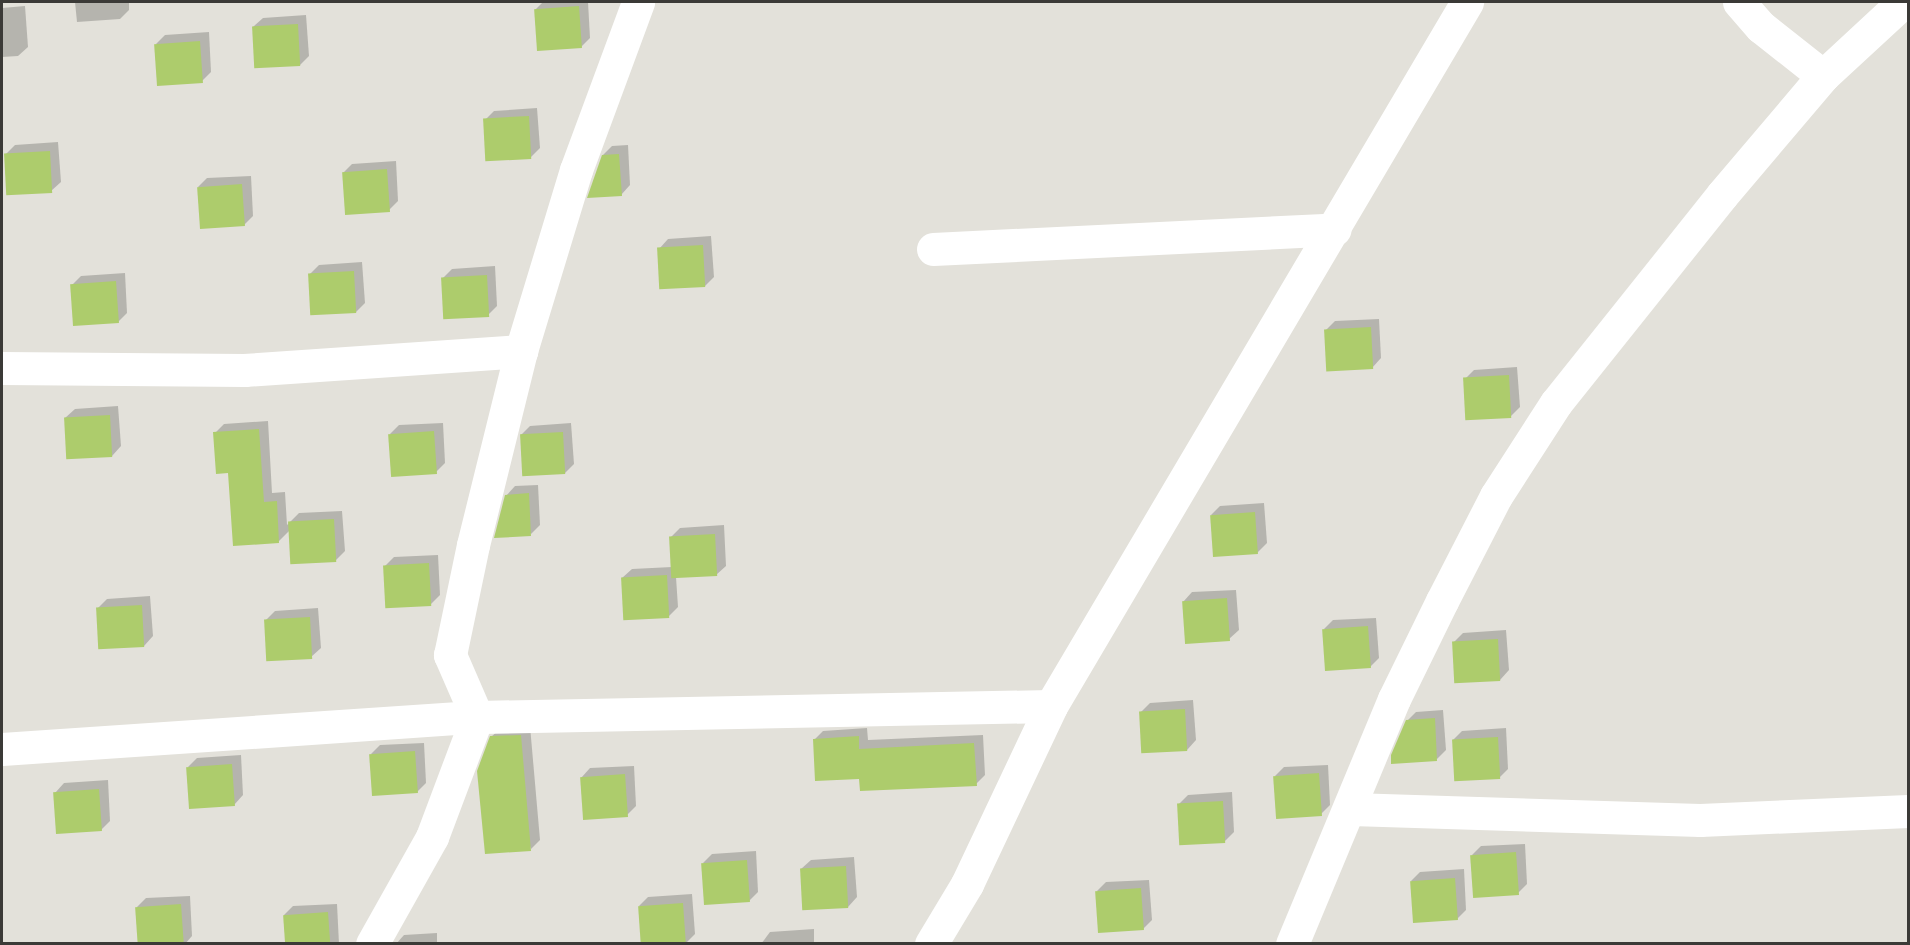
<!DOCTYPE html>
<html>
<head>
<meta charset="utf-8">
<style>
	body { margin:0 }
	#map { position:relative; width:1910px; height:945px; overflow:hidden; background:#e3e1da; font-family:"Golos Text",sans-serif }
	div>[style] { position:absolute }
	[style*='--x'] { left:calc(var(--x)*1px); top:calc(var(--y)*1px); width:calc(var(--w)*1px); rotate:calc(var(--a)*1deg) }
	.shadow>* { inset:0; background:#0003 }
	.building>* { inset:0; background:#adcc6c; transform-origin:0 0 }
	.minor>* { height:33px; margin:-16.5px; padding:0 16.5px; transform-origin:16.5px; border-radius:16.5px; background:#fff }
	span { translate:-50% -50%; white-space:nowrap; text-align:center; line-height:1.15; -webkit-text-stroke:4.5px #fff; paint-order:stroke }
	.frame { position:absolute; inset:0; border:3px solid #3b3a37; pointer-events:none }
</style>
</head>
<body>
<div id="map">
	<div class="shadow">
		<div style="clip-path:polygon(75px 2px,129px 2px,129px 10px,120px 19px,77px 22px)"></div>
		<div style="clip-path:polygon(543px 2px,588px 2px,590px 38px,581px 47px,535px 10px)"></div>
		<div style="clip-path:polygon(25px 6px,28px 47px,18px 56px,2px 57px,2px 8px)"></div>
		<div style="clip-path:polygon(306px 15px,309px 56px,300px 65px,253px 27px,263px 18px)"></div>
		<div style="clip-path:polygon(209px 32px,211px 72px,202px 81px,156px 44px,165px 35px)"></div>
		<div style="clip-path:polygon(537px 108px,540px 148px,531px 157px,485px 120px,494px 111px)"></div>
		<div style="clip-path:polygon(58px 142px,61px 182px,51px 191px,6px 154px,15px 145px)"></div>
		<div style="clip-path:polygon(628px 145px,630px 185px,621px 195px,603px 155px,612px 146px)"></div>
		<div style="clip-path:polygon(396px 161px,398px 201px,389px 210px,343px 173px,352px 164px)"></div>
		<div style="clip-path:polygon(251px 176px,253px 216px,244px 225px,198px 187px,207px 178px)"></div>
		<div style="clip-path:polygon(711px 236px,714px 277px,705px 286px,659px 249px,668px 239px)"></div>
		<div style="clip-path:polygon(362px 262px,365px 303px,356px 312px,310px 274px,319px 265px)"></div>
		<div style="clip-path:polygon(495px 266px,497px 306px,488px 315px,443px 278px,452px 269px)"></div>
		<div style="clip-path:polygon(125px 273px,127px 313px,118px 322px,72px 285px,81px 276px)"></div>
		<div style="clip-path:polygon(1379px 319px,1381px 358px,1372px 368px,1326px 330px,1335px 321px)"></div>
		<div style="clip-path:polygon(1517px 367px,1520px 407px,1511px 416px,1465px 379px,1474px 370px)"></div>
		<div style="clip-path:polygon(118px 406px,121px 446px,112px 456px,65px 418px,75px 409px)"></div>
		<div style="clip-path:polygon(268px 421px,272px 493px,285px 492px,287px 525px,299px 513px,342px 511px,345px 551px,336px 560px,290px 530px,278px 542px,230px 472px,215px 433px,224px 424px)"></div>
		<div style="clip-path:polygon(443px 423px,445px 463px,436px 472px,390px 434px,399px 425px)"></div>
		<div style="clip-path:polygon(571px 423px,574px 464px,565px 473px,521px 435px,530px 426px)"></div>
		<div style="clip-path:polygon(538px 485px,540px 525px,531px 534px,506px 496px,515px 486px)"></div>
		<div style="clip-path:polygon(1264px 503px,1267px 543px,1257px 553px,1211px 515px,1220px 506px)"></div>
		<div style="clip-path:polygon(724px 525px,726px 566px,716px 575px,676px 577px,678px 607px,669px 616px,622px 578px,632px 569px,672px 567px,671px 537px,680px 528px)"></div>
		<div style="clip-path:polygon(438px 555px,440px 595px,431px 604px,385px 566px,394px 557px)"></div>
		<div style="clip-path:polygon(1236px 590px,1239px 630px,1229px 639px,1183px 602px,1192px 592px)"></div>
		<div style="clip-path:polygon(150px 596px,153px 636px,144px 646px,98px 608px,107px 599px)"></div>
		<div style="clip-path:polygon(318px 608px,321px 648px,311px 657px,266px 620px,275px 611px)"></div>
		<div style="clip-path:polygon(1376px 618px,1379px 658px,1370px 667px,1324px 629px,1333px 620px)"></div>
		<div style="clip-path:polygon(1506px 630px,1509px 670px,1500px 680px,1454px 642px,1463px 633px)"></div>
		<div style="clip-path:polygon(1193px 700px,1196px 740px,1187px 750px,1141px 712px,1150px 703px)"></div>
		<div style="clip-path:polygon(1443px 710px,1446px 750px,1437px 759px,1407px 721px,1416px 712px)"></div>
		<div style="clip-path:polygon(530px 726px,540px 840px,531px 849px,491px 737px,501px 728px)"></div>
		<div style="clip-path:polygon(867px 728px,868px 740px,983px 735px,985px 775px,976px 784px,860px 777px,814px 740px,823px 731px)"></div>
		<div style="clip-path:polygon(1506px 728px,1508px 769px,1499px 778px,1453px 740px,1462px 731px)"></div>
		<div style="clip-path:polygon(424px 743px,426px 783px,417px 792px,371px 754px,380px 745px)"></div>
		<div style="clip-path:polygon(241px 755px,243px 795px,234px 805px,188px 767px,197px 758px)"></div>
		<div style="clip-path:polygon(1328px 765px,1330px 805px,1321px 814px,1275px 776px,1284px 767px)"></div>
		<div style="clip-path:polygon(634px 766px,636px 806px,627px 815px,581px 778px,590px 768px)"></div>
		<div style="clip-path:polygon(108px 780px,110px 821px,101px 830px,55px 793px,64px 783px)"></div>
		<div style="clip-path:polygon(1232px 792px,1234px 832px,1224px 842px,1179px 804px,1188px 795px)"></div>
		<div style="clip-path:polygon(1525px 844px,1527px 884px,1518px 893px,1472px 855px,1481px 846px)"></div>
		<div style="clip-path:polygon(756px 851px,758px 892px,749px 901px,703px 863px,712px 854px)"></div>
		<div style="clip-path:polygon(854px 857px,857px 897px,848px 907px,801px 869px,811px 860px)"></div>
		<div style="clip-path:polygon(1464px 869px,1466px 910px,1457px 919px,1411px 881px,1420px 872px)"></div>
		<div style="clip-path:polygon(1149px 880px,1152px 920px,1143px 929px,1097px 891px,1106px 882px)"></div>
		<div style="clip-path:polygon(692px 894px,695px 934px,686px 943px,639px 906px,648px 897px)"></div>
		<div style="clip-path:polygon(190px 896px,192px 936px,185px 944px,139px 944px,137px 907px,146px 898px)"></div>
		<div style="clip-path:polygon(337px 904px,339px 944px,286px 944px,284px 915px,293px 906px)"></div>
		<div style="clip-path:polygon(814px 929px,814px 944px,761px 944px,770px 932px)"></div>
		<div style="clip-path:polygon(437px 933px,437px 944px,396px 944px,404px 935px)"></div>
	</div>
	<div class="building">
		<div style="left:579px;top:6px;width:42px;height:45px;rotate:86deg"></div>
		<div style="left:298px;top:24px;width:42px;height:46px;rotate:87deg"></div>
		<div style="left:200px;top:41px;width:42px;height:46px;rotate:86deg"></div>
		<div style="left:529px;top:116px;width:43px;height:46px;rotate:87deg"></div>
		<div style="left:50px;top:151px;width:42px;height:46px;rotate:87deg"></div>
		<div style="clip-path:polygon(619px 154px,622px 196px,587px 198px,602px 155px)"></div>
		<div style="left:387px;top:169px;width:43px;height:45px;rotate:86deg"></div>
		<div style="left:242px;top:184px;width:42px;height:45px;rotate:86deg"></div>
		<div style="left:703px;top:245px;width:42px;height:46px;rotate:87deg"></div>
		<div style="left:354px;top:271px;width:42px;height:46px;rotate:87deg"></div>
		<div style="left:487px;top:275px;width:42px;height:46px;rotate:87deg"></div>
		<div style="left:116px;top:281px;width:42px;height:46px;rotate:86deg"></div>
		<div style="left:1371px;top:327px;width:42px;height:47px;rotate:87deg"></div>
		<div style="left:1509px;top:375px;width:43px;height:46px;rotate:87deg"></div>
		<div style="left:110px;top:415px;width:42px;height:46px;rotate:87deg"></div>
		<div style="clip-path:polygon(259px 429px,264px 502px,277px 501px,279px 543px,233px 546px,228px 473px,216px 474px,213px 432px)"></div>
		<div style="left:434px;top:431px;width:43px;height:46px;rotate:86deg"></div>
		<div style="left:563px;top:432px;width:42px;height:43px;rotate:87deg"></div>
		<div style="clip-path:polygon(529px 493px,531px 536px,494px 538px,505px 495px)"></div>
		<div style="left:1255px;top:512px;width:42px;height:45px;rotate:86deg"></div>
		<div style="left:334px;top:519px;width:43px;height:46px;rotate:87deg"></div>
		<div style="left:715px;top:534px;width:42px;height:46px;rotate:87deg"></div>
		<div style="left:429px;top:563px;width:43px;height:46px;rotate:87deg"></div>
		<div style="left:667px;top:575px;width:43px;height:46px;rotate:87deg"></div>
		<div style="left:1227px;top:598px;width:43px;height:45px;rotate:86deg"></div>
		<div style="left:142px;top:605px;width:42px;height:46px;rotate:87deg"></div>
		<div style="left:310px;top:617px;width:42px;height:46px;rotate:87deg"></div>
		<div style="left:1368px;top:626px;width:42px;height:46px;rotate:86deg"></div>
		<div style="left:1498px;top:639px;width:42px;height:46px;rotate:87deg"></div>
		<div style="left:1185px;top:709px;width:42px;height:46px;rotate:87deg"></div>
		<div style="clip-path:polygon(1435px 718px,1437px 761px,1391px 764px,1391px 755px,1406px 720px)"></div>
		<div style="clip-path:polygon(521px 735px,531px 851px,485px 854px,477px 771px,490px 736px)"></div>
		<div style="clip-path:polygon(859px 736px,859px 749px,974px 743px,977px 786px,860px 791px,859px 779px,815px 781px,813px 739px)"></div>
		<div style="left:1498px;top:737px;width:42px;height:46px;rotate:87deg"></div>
		<div style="left:415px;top:751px;width:42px;height:46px;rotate:86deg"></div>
		<div style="left:232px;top:764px;width:42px;height:46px;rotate:86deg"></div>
		<div style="left:1319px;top:773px;width:43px;height:46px;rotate:86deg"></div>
		<div style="left:625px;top:774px;width:43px;height:45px;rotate:86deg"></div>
		<div style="left:99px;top:789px;width:42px;height:46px;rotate:86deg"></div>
		<div style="left:1223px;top:801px;width:42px;height:46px;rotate:87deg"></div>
		<div style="left:1516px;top:852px;width:43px;height:46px;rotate:86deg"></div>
		<div style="left:747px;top:860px;width:42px;height:46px;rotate:86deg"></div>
		<div style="left:846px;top:866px;width:42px;height:46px;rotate:87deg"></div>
		<div style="left:1455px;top:878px;width:42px;height:45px;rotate:86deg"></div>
		<div style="left:1141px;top:888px;width:42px;height:46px;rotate:86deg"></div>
		<div style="left:683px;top:903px;width:41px;height:45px;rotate:86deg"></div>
		<div style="left:181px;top:904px;width:40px;height:46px;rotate:86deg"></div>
		<div style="left:328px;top:912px;width:32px;height:45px;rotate:86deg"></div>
	</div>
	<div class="minor">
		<div style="--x:1739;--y:2;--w:33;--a:49"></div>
		<div style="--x:1761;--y:27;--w:79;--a:38.3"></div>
		<div style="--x:933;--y:249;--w:402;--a:-2.8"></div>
		<div style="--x:2;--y:368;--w:242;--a:0.5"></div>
		<div style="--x:244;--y:370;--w:278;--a:-3.9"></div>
		<div style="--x:2;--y:749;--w:476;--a:-3.9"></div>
		<div style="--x:477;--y:717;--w:68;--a:-113.5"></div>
		<div style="--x:450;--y:655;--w:112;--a:-78.2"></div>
		<div style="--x:473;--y:545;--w:200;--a:-76.1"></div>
		<div style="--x:521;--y:351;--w:189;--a:-73.1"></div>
		<div style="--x:576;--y:170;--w:179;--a:-69.7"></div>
		<div style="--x:1351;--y:809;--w:349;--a:1.8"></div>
		<div style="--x:1700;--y:820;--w:208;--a:-2.5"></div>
		<div style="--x:372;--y:944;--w:123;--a:-60.7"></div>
		<div style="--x:432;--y:837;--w:128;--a:-69.4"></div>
		<div style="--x:477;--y:717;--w:574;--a:-1.1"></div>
		<div style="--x:931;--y:944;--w:70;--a:-59"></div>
		<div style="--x:967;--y:884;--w:197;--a:-64.7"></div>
		<div style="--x:1051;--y:706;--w:818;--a:-59.42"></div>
		<div style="--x:1292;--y:944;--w:265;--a:-67.4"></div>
		<div style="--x:1394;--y:699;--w:109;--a:-63.9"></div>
		<div style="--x:1442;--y:601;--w:118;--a:-62.8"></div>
		<div style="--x:1496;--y:496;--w:111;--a:-57.2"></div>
		<div style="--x:1556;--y:403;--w:266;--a:-51.4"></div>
		<div style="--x:1722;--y:195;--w:156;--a:-49.7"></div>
		<div style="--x:1823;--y:76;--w:109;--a:-42.8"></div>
	</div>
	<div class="frame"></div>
</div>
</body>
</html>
